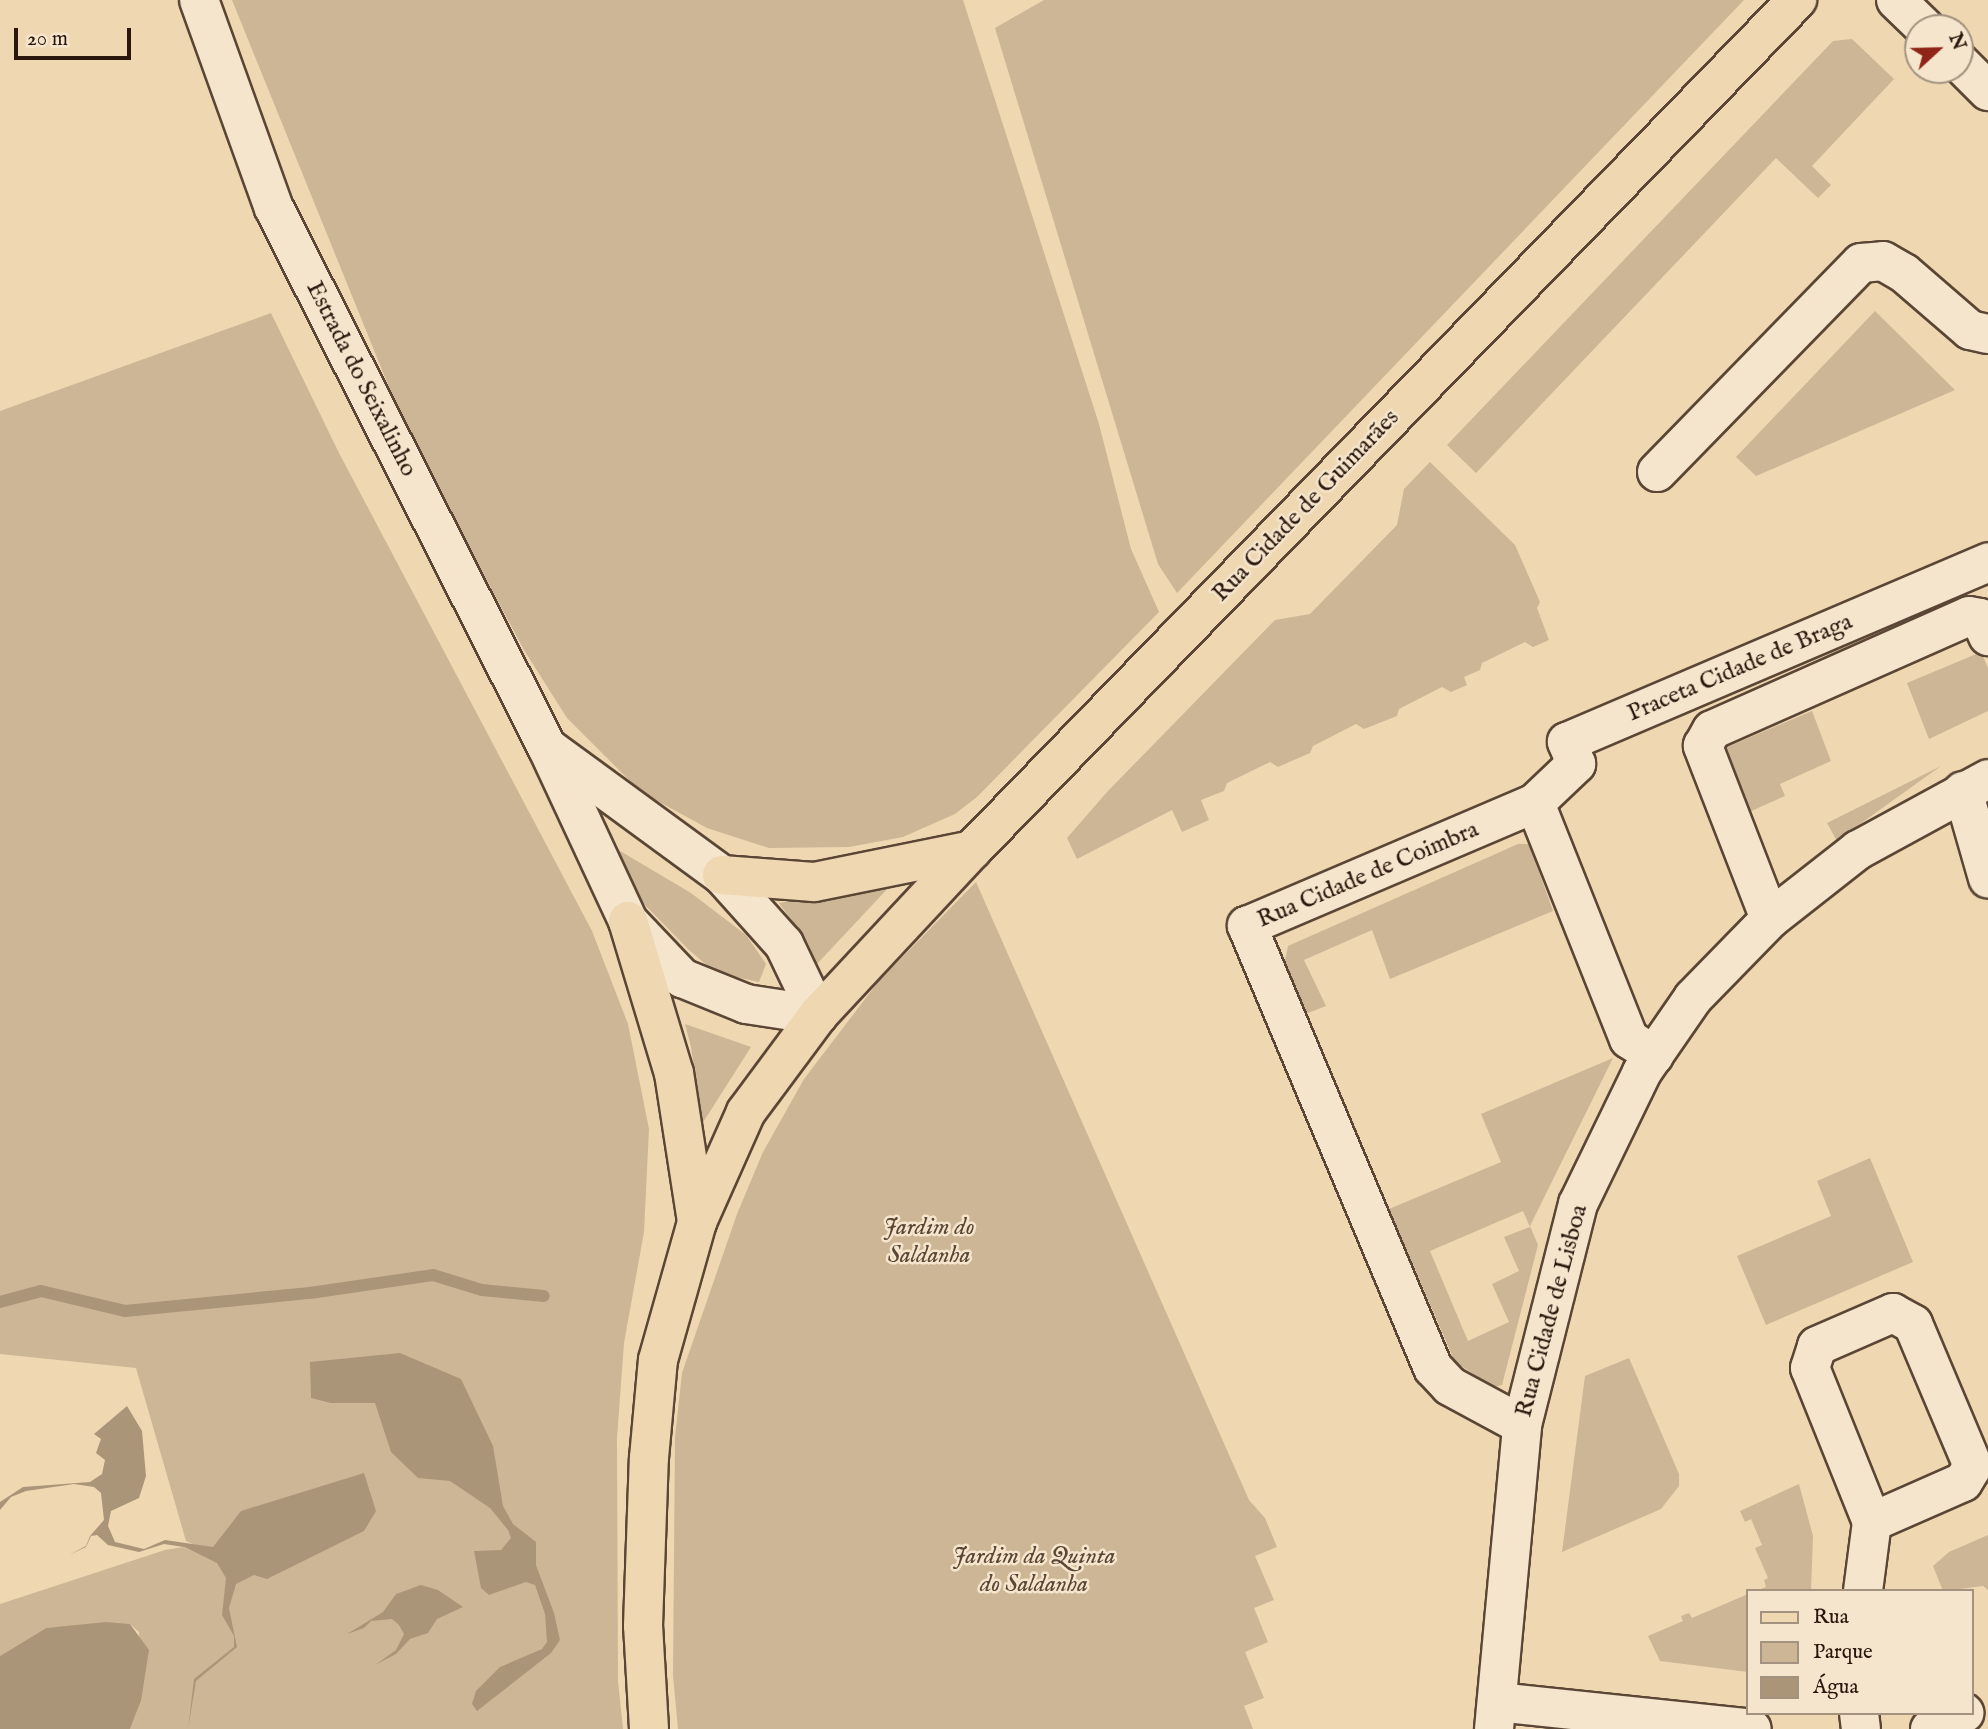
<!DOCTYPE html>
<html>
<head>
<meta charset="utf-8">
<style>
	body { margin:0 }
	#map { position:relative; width:1988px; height:1729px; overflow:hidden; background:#eed7b1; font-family:"IM FELL English",serif }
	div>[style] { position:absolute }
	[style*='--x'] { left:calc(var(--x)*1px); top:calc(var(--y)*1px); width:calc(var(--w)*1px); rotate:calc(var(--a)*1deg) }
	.green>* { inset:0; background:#cdb695 }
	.water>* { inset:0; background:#ab9579 }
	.stream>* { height:12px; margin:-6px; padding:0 6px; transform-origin:6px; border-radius:6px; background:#ab9579 }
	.roads { filter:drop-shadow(2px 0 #5b4635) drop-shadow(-2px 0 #5b4635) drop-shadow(0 2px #5b4635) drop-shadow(0 -2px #5b4635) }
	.minor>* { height:38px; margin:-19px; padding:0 19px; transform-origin:19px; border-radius:19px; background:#f4e5cc }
	.major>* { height:38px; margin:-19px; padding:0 19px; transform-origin:19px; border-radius:19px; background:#eed7b1 }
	span { translate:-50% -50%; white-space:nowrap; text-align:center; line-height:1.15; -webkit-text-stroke:5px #f4e5cc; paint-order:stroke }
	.street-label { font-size:24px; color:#2a160c }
	.park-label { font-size:24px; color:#5b4635; font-style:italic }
	.legend { position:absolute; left:1746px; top:1589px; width:228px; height:126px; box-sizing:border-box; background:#f4e5cc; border:2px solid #a3927f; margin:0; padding:9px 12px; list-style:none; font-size:21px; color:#2a160c }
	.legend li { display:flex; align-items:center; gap:14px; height:35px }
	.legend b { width:35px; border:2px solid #a3927f }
	.north { position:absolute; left:1904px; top:14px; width:70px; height:70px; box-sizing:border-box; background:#f4e5cc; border:2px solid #a3927f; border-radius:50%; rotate:68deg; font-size:19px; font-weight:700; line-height:28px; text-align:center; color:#2a160c }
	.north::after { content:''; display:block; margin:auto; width:24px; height:32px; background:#8f2418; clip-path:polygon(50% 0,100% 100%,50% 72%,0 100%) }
	.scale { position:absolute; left:14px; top:28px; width:117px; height:32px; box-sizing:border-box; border:4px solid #2a160c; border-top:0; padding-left:9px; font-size:21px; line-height:24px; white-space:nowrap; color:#2a160c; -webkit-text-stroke:5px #f4e5cc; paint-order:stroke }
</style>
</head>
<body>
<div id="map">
	<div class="green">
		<div style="clip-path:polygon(232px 0,963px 0,1099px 424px,1131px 549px,1159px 612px,977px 797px,955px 814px,903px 837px,849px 847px,769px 848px,707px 828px,641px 792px,567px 718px,524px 650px,406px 429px)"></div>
		<div style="clip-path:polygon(1044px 0,1744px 0,1177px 593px,1158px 564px,995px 28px)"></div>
		<div style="clip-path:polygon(1852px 39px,1894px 79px,1812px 166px,1831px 185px,1818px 198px,1776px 158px,1476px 473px,1447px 445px,1833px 41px)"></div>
		<div style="clip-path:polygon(1875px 311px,1955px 390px,1756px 476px,1736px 457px)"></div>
		<div style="clip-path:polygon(271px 313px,339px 453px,592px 931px,628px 1024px,649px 1129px,644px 1232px,624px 1343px,617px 1438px,618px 1681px,623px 1729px,130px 1729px,141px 1701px,139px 1632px,130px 1624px,46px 1628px,0 1656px,0 1604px,165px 1550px,183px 1547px,216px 1562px,204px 1549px,186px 1541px,136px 1368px,0 1354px,0 411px)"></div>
		<div style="clip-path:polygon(1430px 462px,1515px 545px,1540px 602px,1537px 608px,1549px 640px,1533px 647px,1525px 642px,1482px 663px,1480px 670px,1464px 677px,1467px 685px,1451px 692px,1442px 687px,1399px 709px,1397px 716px,1364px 729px,1356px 724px,1313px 746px,1310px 753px,1278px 767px,1270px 762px,1227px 783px,1224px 791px,1201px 800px,1209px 820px,1182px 832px,1172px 810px,1077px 859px,1067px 838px,1107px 792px,1275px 620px,1310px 614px,1397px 525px,1404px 489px)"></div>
		<div style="clip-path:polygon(1981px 652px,1988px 668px,1988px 711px,1929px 739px,1907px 683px)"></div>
		<div style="clip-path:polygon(1812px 711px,1831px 761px,1780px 784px,1785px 796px,1749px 812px,1725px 748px)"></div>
		<div style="clip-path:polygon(1941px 766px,1839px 839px,1837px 841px,1827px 823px)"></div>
		<div style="clip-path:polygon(1518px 844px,1529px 844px,1553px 911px,1390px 979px,1372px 930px,1304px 960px,1326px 1006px,1305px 1014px,1284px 966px,1288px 946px)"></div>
		<div style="clip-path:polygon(610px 845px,691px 893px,746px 935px,766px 964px,759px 982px,716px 973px,689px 950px,642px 902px)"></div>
		<div style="clip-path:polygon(976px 882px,1249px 1500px,1265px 1518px,1277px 1547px,1255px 1556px,1274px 1600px,1254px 1608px,1268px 1642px,1245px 1652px,1264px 1698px,1244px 1706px,1253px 1729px,678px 1729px,673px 1675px,675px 1437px,682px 1373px,737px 1214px,763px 1152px,804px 1079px,878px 982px)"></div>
		<div style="clip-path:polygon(891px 885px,816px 965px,808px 943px,779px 903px)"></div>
		<div style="clip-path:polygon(685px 1024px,751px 1047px,702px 1124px,691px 1047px)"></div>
		<div style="clip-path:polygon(evenodd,1613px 1058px,1530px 1226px,1538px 1245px,1502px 1385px,1494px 1387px,1455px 1362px,1389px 1209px,1501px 1162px,1481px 1114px,1613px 1058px,1523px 1211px,1530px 1227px,1504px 1237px,1519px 1271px,1492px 1284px,1509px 1322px,1468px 1341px,1430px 1251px,1523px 1211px)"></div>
		<div style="clip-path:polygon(1870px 1158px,1913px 1262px,1766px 1325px,1737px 1256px,1831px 1216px,1817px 1181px)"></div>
		<div style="clip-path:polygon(1629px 1358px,1679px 1474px,1679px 1486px,1661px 1509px,1562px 1552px,1585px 1376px)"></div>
		<div style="clip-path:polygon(1799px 1484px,1813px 1536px,1811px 1591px,1756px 1591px,1766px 1587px,1764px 1580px,1768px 1578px,1755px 1548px,1762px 1545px,1751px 1519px,1745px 1522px,1740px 1511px)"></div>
		<div style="clip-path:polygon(1988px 1535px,1988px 1590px,1983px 1586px,1943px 1591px,1933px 1566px,1949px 1552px)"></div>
		<div style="clip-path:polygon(1748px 1594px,1748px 1672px,1660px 1661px,1648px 1636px,1683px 1621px,1681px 1616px,1689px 1613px,1692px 1618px)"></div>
	</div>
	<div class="water">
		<div style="clip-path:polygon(400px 1353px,461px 1379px,493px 1446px,503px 1506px,513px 1524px,536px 1542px,536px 1565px,554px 1613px,560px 1640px,551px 1653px,477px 1711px,472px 1704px,476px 1691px,500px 1667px,542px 1649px,547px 1642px,545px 1614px,535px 1585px,526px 1582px,489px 1595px,481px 1588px,474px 1551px,501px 1550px,511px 1538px,508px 1530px,490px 1508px,450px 1481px,418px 1478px,391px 1452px,375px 1403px,331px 1403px,311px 1398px,310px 1362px)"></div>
		<div style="clip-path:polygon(127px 1406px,142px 1431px,146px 1476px,139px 1498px,111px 1511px,108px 1526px,115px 1542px,144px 1549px,165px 1540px,213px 1547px,241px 1511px,364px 1473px,376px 1511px,364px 1531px,267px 1579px,254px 1575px,236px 1584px,229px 1608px,237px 1647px,196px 1681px,188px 1729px,194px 1679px,234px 1647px,234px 1636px,222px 1615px,226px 1578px,217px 1563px,184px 1547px,164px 1544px,139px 1552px,108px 1545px,97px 1535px,91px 1536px,86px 1547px,69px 1555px,86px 1546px,90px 1536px,104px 1520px,101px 1493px,94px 1487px,74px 1484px,26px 1491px,11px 1497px,0 1510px,0 1502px,23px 1487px,90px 1482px,102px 1474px,105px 1460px,96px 1453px,101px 1439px,94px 1434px)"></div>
		<div style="clip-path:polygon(421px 1585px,438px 1590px,463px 1607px,437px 1619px,428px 1633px,410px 1639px,396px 1654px,375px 1665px,396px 1650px,404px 1634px,399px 1625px,392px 1619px,371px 1621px,364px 1628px,347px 1634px,383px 1612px,396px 1594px)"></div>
		<div style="clip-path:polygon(106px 1622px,130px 1624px,149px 1650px,141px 1701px,130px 1729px,0 1729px,0 1656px,46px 1628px)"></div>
	</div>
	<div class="stream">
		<div style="--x:0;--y:1302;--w:42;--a:-15"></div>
		<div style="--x:41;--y:1291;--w:86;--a:13.4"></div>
		<div style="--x:125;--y:1311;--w:186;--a:-5.6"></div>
		<div style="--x:310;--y:1293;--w:124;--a:-8.3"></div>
		<div style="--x:433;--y:1275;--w:51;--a:17"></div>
		<div style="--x:482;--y:1290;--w:62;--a:5.5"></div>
	</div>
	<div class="roads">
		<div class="minor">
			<div style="--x:199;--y:0;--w:221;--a:70.2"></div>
			<div style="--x:274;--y:208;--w:604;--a:63.14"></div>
			<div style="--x:547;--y:747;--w:192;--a:65"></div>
			<div style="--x:628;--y:921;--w:79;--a:46.5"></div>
			<div style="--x:682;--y:978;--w:69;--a:22.1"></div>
			<div style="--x:746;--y:1004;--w:73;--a:8.7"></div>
			<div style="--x:1896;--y:0;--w:40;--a:44"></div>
			<div style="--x:1960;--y:63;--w:40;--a:45"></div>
			<div style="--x:1657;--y:472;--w:292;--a:-45.7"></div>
			<div style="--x:1861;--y:263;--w:22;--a:-5"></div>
			<div style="--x:1883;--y:261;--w:24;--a:30"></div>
			<div style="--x:1904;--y:273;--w:87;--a:40.8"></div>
			<div style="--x:1970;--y:330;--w:18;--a:13"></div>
			<div style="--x:551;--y:750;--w:212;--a:36.2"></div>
			<div style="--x:722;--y:875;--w:93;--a:48.1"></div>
			<div style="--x:784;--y:944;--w:79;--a:64.4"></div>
			<div style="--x:1963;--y:791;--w:91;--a:74"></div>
			<div style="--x:1535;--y:803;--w:57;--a:-43.6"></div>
			<div style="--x:1576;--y:764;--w:24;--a:-112"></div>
			<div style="--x:1567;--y:742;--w:458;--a:-23.1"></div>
			<div style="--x:1770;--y:919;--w:186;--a:-111.2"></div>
			<div style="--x:1703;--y:746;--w:18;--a:-61"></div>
			<div style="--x:1712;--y:730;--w:281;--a:-23.9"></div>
			<div style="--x:1969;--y:616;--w:11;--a:10"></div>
			<div style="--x:1980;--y:618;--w:20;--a:66"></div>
			<div style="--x:1893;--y:1313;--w:23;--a:29"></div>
			<div style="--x:1913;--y:1324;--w:154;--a:67.1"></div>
			<div style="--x:1973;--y:1466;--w:19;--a:122"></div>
			<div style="--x:1963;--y:1482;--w:99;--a:156.3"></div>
			<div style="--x:1872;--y:1522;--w:166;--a:-111.9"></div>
			<div style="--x:1810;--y:1368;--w:23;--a:-72"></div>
			<div style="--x:1817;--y:1346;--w:83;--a:-23.5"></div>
			<div style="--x:1522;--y:1425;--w:82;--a:-151.6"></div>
			<div style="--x:1450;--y:1386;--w:25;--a:-133"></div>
			<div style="--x:1433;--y:1368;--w:480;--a:-112.8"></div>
			<div style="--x:1247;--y:926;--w:313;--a:-23.1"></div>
			<div style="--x:1535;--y:803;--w:254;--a:68.3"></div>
			<div style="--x:1629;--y:1039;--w:30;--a:33"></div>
			<div style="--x:1863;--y:1591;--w:70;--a:-82.6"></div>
			<div style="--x:1497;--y:1702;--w:256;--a:6"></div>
			<div style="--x:1859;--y:1713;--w:16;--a:83"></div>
			<div style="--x:1494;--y:1729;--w:305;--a:-84.7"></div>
			<div style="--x:1522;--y:1425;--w:228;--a:-75.8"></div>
			<div style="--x:1578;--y:1204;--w:147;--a:-64.1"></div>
			<div style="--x:1642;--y:1072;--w:90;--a:-55.4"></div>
			<div style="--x:1693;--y:998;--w:110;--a:-45.7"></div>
			<div style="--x:1770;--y:919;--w:112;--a:-38.1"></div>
			<div style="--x:1858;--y:850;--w:148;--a:-28.6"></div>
			<div style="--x:1930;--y:1729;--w:38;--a:-25"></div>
		</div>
		<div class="major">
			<div style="--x:722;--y:875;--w:92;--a:4.4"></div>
			<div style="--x:814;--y:882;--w:161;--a:-11.4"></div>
			<div style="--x:628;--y:921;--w:159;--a:73.2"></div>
			<div style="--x:674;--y:1073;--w:151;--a:81.2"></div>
			<div style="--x:649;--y:1729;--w:103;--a:-93.3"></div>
			<div style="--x:643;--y:1626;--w:168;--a:-88"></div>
			<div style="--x:649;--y:1458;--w:98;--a:-84.8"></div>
			<div style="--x:658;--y:1360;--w:143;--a:-74.2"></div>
			<div style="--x:697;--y:1222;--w:120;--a:-66"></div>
			<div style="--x:746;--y:1112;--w:121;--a:-53.4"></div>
			<div style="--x:818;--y:1015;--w:226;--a:-47"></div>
			<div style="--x:972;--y:850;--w:1185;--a:-45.86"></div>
		</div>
	</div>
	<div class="street-label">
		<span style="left:361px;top:379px;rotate:63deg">Estrada do Seixalinho</span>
		<span style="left:1306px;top:506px;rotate:-46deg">Rua Cidade de Guimarães</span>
		<span style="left:1740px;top:668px;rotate:-23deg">Praceta Cidade de Braga</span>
		<span style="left:1368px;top:875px;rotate:-23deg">Rua Cidade de Coimbra</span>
		<span style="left:1552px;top:1311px;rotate:-75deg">Rua Cidade de Lisboa</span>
	</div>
	<div class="park-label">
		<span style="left:929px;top:1242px">Jardim do<br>Saldanha</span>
		<span style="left:1034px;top:1571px">Jardim da Quinta<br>do Saldanha</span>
	</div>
	<ul class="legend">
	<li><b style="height:9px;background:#eed7b1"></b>Rua</li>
	<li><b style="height:19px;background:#cdb695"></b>Parque</li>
	<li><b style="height:19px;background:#ab9579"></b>Água</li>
	</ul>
	<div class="north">N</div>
	<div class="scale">20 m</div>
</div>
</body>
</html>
